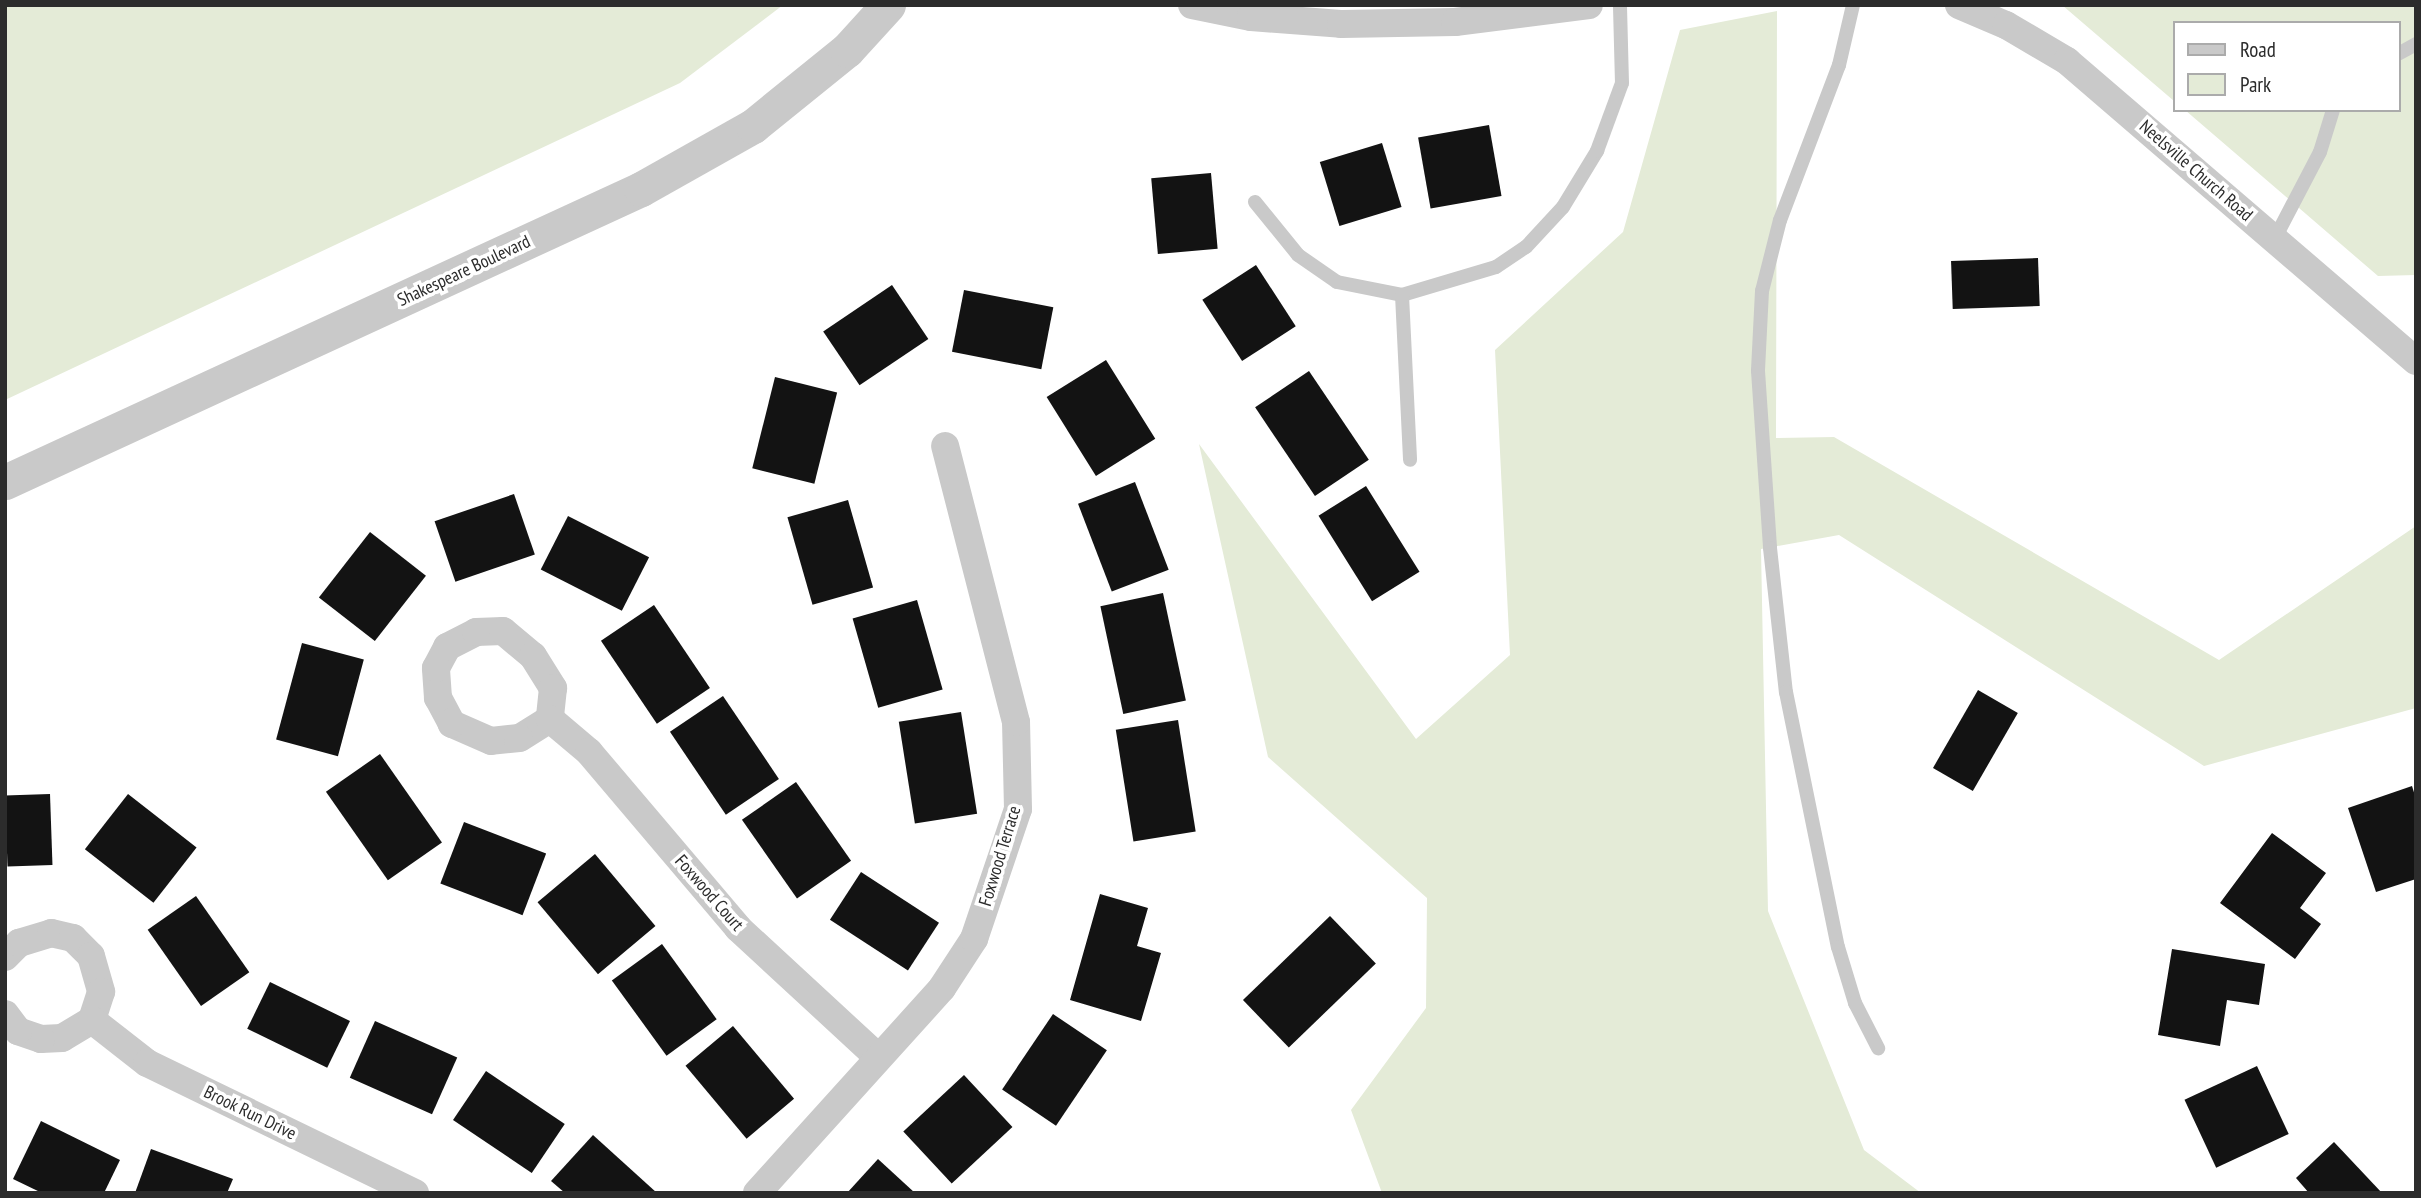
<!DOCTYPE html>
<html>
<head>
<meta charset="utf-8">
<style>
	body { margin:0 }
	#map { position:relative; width:2421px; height:1198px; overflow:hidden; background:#fff; font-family:"PT Sans Narrow",sans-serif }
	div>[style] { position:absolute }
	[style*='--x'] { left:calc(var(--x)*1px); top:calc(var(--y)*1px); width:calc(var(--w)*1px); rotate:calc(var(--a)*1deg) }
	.green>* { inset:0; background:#e4ebd7 }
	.building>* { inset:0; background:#131313; transform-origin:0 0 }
	.service>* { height:14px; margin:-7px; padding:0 7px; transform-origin:7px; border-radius:7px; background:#c9c9c9 }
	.minor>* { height:28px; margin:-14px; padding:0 14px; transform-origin:14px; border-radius:14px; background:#c9c9c9 }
	.tertiary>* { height:35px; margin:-17.5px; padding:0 17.5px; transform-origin:17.5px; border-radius:17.5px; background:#c9c9c9 }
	span { translate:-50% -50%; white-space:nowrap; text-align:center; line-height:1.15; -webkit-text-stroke:7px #fff; paint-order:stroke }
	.street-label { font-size:18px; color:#2c2c2c }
	.frame { position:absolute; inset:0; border:7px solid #2c2c2c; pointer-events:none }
	.legend { position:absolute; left:2173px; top:21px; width:228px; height:91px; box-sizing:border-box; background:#fff; border:2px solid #ababab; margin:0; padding:9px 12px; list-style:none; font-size:21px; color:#2c2c2c }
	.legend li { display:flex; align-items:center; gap:14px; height:35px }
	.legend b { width:35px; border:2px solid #ababab }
</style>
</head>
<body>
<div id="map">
	<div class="green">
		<div style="clip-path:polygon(5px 5px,783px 5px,680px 83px,5px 400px)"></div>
		<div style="clip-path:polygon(2062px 5px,2416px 5px,2416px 275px,2378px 276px,2185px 110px,2398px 110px,2398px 23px,2174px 23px,2174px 101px)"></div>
		<div style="clip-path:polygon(1777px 11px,1776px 438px,1834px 437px,2219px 660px,2416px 526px,2416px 708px,2204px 766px,1839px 535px,1761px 549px,1768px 911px,1864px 1150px,1921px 1193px,1382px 1193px,1351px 1110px,1426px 1008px,1427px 898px,1268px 757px,1199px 444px,1416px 739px,1510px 655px,1495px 350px,1623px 232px,1680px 30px)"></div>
	</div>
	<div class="building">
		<div style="left:1489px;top:125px;width:72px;height:72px;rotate:80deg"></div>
		<div style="left:1382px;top:143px;width:67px;height:65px;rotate:73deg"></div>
		<div style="left:1211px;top:173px;width:76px;height:60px;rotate:85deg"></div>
		<div style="left:2038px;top:258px;width:48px;height:87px;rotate:88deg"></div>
		<div style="left:1256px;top:265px;width:73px;height:64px;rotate:57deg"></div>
		<div style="left:892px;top:285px;width:65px;height:83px;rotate:56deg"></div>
		<div style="left:964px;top:290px;width:91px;height:63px;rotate:11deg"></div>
		<div style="left:1106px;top:360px;width:93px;height:70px;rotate:58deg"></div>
		<div style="left:1309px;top:371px;width:107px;height:65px;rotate:56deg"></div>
		<div style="left:775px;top:377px;width:64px;height:94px;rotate:14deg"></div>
		<div style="left:1135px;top:482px;width:94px;height:61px;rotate:69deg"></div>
		<div style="left:1366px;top:486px;width:101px;height:56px;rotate:58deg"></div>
		<div style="left:514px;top:494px;width:64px;height:84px;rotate:71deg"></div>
		<div style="left:848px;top:500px;width:91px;height:63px;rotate:74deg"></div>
		<div style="left:568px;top:516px;width:91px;height:60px;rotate:27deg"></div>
		<div style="left:370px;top:532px;width:71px;height:83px;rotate:38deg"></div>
		<div style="left:1163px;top:593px;width:110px;height:64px;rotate:78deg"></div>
		<div style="left:917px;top:600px;width:93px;height:67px;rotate:74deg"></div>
		<div style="left:654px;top:605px;width:100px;height:64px;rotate:56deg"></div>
		<div style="left:302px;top:643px;width:64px;height:100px;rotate:15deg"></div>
		<div style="left:1978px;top:690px;width:46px;height:90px;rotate:30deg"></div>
		<div style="left:723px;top:696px;width:100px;height:64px;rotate:56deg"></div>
		<div style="left:961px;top:712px;width:103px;height:63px;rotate:81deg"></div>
		<div style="left:1178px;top:720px;width:113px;height:63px;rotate:81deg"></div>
		<div style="left:380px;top:754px;width:108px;height:66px;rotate:55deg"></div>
		<div style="left:796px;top:782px;width:96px;height:66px;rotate:55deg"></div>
		<div style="clip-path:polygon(2412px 786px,2416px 799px,2416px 879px,2376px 892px,2348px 808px)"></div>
		<div style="left:50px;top:794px;width:71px;height:45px;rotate:88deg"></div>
		<div style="left:128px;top:794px;width:87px;height:70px;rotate:38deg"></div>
		<div style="left:464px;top:822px;width:88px;height:66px;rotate:21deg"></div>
		<div style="clip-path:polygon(2272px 833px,2326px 873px,2300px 908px,2321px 924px,2295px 959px,2220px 903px)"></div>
		<div style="left:595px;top:854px;width:94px;height:75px;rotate:50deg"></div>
		<div style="left:861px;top:872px;width:93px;height:57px;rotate:33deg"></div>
		<div style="clip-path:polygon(1100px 894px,1148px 908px,1137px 946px,1161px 953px,1141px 1021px,1070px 1000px)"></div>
		<div style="left:196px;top:896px;width:93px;height:59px;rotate:55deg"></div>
		<div style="left:1330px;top:916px;width:66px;height:121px;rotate:46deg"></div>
		<div style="left:662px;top:944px;width:93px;height:62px;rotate:54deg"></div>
		<div style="clip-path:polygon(2172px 949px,2265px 964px,2259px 1005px,2227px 1000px,2220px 1046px,2158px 1035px)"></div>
		<div style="left:270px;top:982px;width:89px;height:52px;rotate:26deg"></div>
		<div style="left:1053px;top:1014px;width:65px;height:91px;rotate:34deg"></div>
		<div style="left:375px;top:1021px;width:90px;height:62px;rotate:24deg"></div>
		<div style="left:733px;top:1026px;width:95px;height:62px;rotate:50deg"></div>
		<div style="left:2257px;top:1066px;width:75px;height:80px;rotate:65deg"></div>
		<div style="left:486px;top:1071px;width:95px;height:59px;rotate:34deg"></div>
		<div style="left:964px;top:1075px;width:71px;height:83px;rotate:47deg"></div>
		<div style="clip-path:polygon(41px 1121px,120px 1160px,104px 1193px,42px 1193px,13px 1179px)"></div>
		<div style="clip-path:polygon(593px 1135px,657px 1193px,565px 1193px,551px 1181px)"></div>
		<div style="clip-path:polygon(2334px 1142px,2382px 1193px,2309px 1193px,2296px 1178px)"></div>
		<div style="clip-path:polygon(151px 1149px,233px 1179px,227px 1193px,135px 1193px)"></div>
		<div style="clip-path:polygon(878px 1159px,915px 1193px,847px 1193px)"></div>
	</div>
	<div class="service">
		<div style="--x:1853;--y:5;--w:62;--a:103.1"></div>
		<div style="--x:1839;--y:65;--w:166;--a:110.8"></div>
		<div style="--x:1780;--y:220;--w:73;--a:104.2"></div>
		<div style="--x:1762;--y:291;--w:80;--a:92.9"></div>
		<div style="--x:1758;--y:371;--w:177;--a:86.1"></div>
		<div style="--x:1770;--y:548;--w:145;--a:83.7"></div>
		<div style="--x:1786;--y:692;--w:260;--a:78.5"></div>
		<div style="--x:1838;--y:947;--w:59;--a:73.1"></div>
		<div style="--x:1855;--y:1003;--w:51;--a:62.9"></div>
		<div style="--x:2398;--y:54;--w:21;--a:-29"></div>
		<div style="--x:1255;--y:202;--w:68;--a:50.9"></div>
		<div style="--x:1298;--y:255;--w:47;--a:34.7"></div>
		<div style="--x:1337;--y:282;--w:66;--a:11.3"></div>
		<div style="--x:1402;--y:295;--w:98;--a:-16.6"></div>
		<div style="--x:1496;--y:267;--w:36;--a:-34"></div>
		<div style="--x:1526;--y:247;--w:54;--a:-47.2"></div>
		<div style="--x:1563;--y:207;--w:66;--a:-58.7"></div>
		<div style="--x:1597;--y:151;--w:72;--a:-69.8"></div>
		<div style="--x:1622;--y:83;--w:78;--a:-91.5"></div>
		<div style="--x:2274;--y:240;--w:99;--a:-62.4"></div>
		<div style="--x:2320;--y:152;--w:44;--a:-72.8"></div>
		<div style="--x:1402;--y:295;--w:165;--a:87.2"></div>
	</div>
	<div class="minor">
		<div style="--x:1192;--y:5;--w:60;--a:11.5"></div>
		<div style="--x:1251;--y:17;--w:90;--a:4.4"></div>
		<div style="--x:1341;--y:24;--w:114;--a:-1"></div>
		<div style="--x:1455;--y:22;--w:135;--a:-7.2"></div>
		<div style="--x:1959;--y:5;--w:51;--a:23.1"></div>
		<div style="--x:2006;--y:25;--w:71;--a:30.5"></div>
		<div style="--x:2067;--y:61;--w:460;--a:40.7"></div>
		<div style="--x:550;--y:719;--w:36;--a:148"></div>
		<div style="--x:519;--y:738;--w:28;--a:174"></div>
		<div style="--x:491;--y:741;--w:43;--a:-156.4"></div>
		<div style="--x:452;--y:724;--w:30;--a:-118"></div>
		<div style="--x:438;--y:698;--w:30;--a:-94"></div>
		<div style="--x:436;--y:668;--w:24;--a:-62"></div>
		<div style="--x:447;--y:647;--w:33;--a:-27"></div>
		<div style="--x:476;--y:632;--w:27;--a:-2"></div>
		<div style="--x:503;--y:631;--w:39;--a:40"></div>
		<div style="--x:533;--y:656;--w:38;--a:58"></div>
		<div style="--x:553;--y:688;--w:31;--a:96"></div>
		<div style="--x:550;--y:719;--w:51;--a:40.2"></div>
		<div style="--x:589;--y:752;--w:231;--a:49.7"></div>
		<div style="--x:738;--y:928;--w:190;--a:42.7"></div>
		<div style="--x:5;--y:957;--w:20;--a:-45"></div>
		<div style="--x:19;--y:943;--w:34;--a:-17"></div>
		<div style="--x:51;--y:933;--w:23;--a:13"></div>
		<div style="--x:73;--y:938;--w:25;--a:45"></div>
		<div style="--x:91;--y:956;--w:37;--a:74"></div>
		<div style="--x:101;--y:992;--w:29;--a:108"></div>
		<div style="--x:92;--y:1020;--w:35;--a:149"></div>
		<div style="--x:62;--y:1038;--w:21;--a:177"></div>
		<div style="--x:41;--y:1039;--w:24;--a:-161"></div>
		<div style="--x:18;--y:1031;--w:21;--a:-127"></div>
		<div style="--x:92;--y:1020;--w:70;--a:38"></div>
		<div style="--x:147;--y:1063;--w:298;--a:25.9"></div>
		<div style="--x:757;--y:1193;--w:276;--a:-47.9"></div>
		<div style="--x:942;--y:988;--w:59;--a:-56.9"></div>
		<div style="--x:974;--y:939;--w:137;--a:-71.3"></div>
		<div style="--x:1018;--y:809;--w:87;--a:-91.3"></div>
		<div style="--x:1016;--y:722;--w:285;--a:-104.4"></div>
	</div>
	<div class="tertiary">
		<div style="--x:5;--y:482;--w:700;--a:-24.74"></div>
		<div style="--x:641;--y:189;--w:129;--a:-29.4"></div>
		<div style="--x:753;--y:126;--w:121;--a:-39"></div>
		<div style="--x:847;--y:50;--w:61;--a:-47.7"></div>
	</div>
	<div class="street-label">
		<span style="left:2196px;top:171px;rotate:41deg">Neelsville Church Road</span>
		<span style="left:464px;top:271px;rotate:-25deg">Shakespeare Boulevard</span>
		<span style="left:1000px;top:856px;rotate:-73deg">Foxwood Terrace</span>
		<span style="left:709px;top:893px;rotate:49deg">Foxwood Court</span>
		<span style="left:250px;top:1113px;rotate:26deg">Brook Run Drive</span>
	</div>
	<div class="frame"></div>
	<ul class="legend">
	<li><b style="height:9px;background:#c9c9c9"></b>Road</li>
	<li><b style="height:19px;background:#e4ebd7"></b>Park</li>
	</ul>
</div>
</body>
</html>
